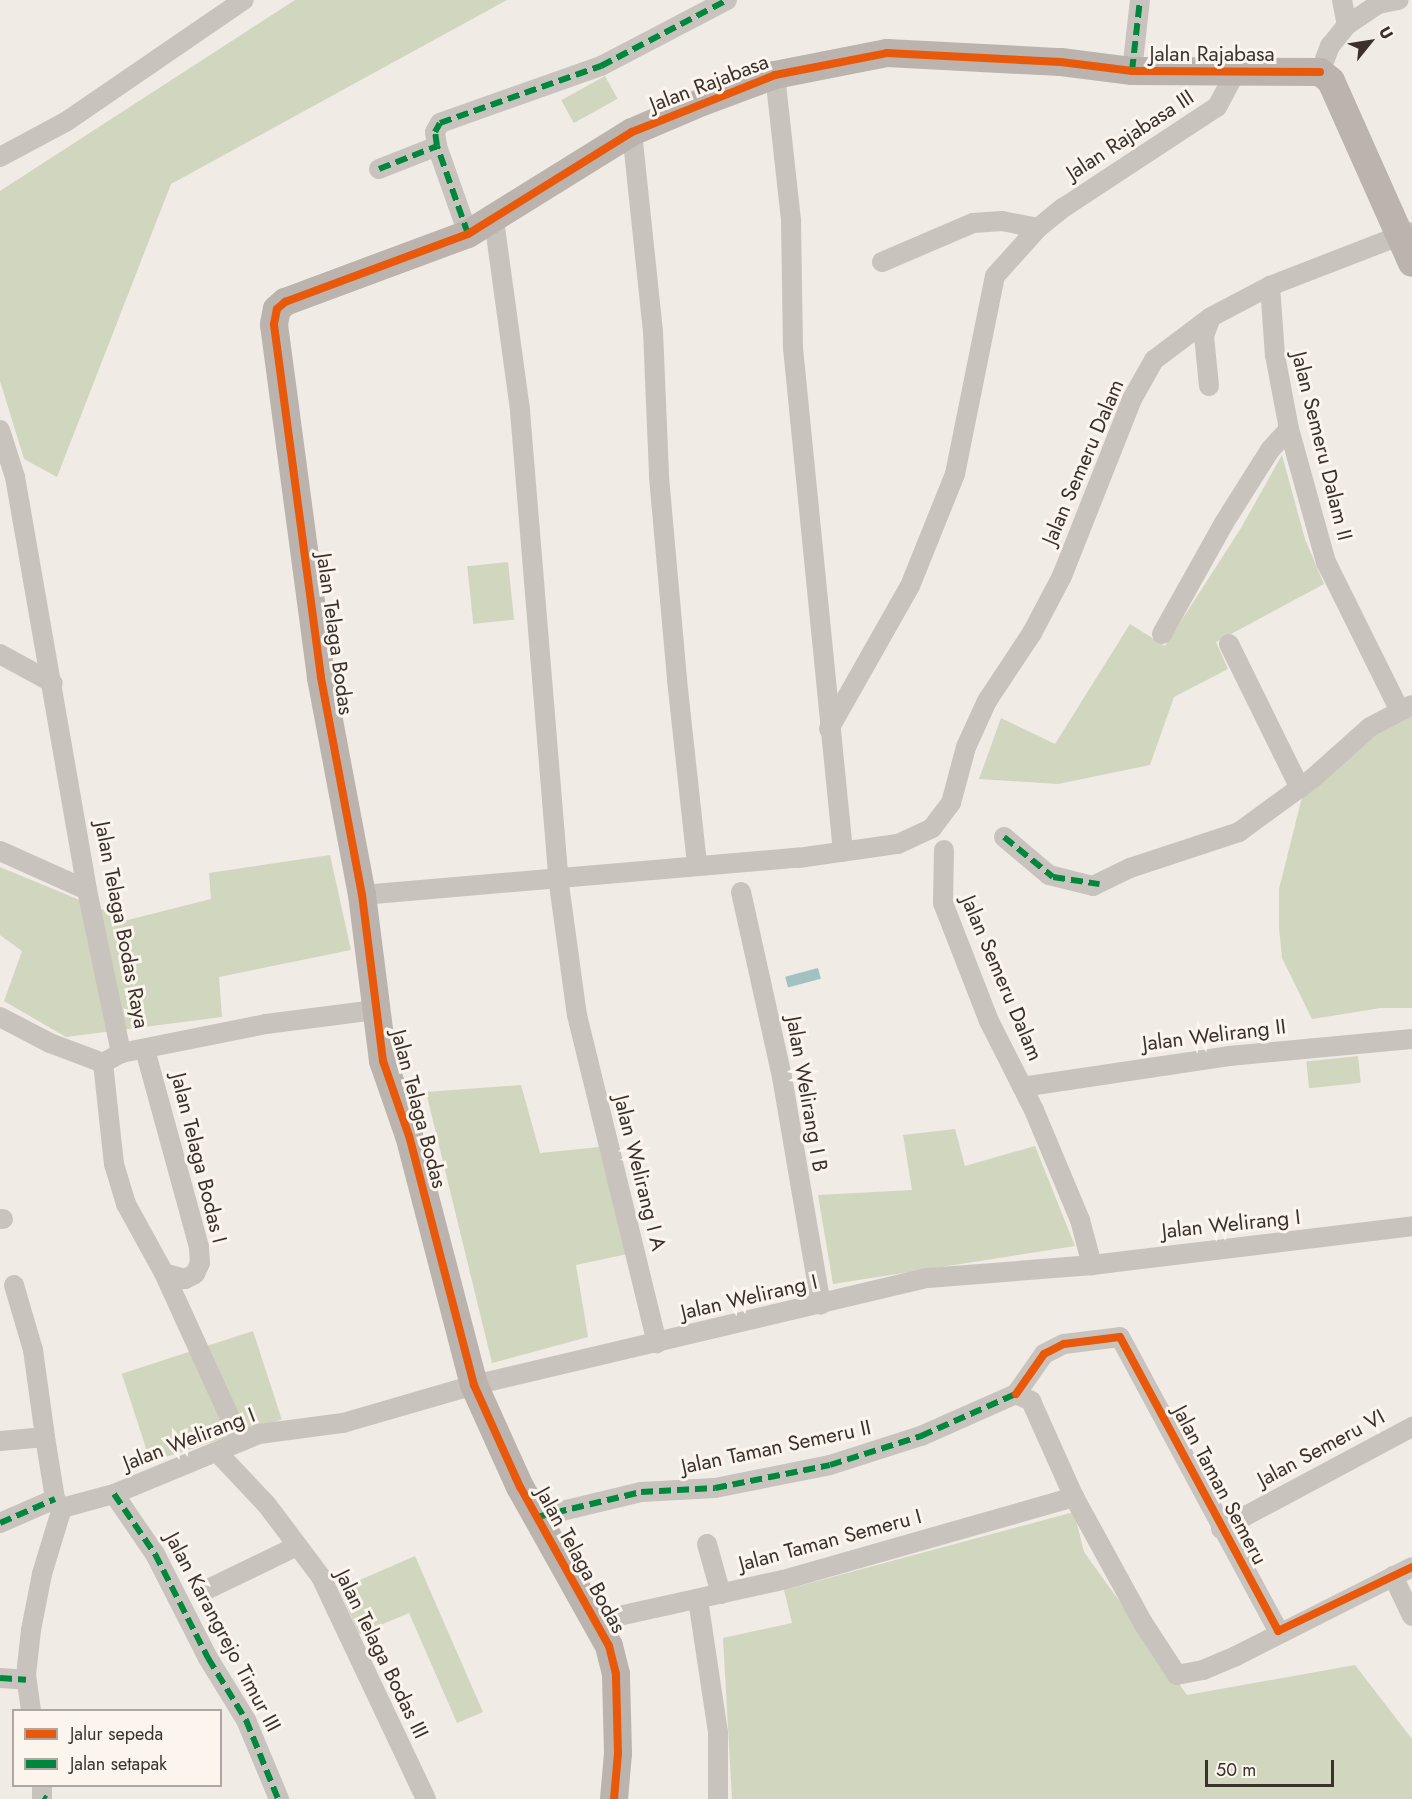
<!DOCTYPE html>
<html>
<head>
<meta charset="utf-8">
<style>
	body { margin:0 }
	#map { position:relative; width:1412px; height:1799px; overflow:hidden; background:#f0ebe5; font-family:Jost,sans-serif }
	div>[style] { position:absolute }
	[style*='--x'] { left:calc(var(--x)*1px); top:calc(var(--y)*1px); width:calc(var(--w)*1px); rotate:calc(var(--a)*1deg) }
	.green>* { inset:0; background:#d1d6bf; transform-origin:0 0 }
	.water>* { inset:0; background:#a1c2c1; transform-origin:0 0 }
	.street>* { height:20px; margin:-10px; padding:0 10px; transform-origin:10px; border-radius:10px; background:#c9c3be }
	.secondary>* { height:28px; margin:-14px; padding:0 14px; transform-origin:14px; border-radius:14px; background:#bab3ae }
	.quiet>* { height:6px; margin-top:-3px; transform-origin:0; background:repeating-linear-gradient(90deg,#00873e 0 12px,transparent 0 18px) }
	.cycleway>* { height:8px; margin:-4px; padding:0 4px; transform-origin:4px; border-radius:4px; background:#e8590c }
	span { translate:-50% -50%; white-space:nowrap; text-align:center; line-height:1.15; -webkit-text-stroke:6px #fbf5ee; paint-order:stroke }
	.street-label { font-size:21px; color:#3b302b }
	.legend { position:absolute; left:12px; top:1709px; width:210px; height:78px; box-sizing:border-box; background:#fbf5ee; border:2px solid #aea6a0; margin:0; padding:8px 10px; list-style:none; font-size:18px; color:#3b302b }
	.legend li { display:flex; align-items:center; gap:12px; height:30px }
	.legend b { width:30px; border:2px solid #aea6a0 }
	.north { position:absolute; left:1340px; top:12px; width:60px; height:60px; -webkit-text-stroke:4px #fbf5ee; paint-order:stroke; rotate:60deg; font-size:16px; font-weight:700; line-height:24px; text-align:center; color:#3b302b }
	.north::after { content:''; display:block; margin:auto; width:21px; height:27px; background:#3b302b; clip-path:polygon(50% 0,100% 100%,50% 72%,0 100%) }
	.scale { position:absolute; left:1205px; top:1760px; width:129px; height:27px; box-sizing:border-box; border:3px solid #3b302b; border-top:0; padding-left:8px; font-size:18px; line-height:21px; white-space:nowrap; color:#3b302b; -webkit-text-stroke:4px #fbf5ee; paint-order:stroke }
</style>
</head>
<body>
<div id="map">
	<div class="green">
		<div style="clip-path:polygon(295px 0,507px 0,171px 184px,57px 477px,24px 459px,0 381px,0 191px)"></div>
		<div style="left:605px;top:76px;width:26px;height:50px;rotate:61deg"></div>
		<div style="clip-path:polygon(1282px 455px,1305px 539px,1324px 584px,1216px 642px,1228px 669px,1174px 697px,1150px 765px,1058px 784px,979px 779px,1001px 718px,1055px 744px,1130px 624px,1165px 646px,1241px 528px)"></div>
		<div style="left:508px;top:562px;width:58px;height:41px;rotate:84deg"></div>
		<div style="clip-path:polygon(1412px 707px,1412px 1008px,1381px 1008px,1312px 1019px,1282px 958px,1279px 928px,1279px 889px,1302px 797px,1353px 747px)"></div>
		<div style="clip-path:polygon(330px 855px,351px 950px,219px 977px,222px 1017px,66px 1037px,4px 1001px,22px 951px,0 935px,0 867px,128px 920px,211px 899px,209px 873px)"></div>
		<div style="left:1358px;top:1056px;width:27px;height:52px;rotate:84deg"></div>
		<div style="clip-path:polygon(521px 1085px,540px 1153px,599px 1147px,632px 1253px,576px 1265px,588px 1337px,492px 1363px,426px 1092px)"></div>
		<div style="clip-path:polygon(955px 1129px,965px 1166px,1035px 1146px,1075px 1246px,833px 1284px,818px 1195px,912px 1190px,903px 1135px)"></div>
		<div style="left:253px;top:1331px;width:93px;height:138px;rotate:72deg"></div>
		<div style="clip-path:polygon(1074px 1512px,1084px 1552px,1187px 1695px,1355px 1665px,1412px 1739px,1412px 1799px,732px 1799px,723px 1638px,792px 1623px,784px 1590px)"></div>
		<div style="clip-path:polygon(415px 1556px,483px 1712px,457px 1723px,409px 1613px,359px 1634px,339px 1589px)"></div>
	</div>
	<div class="water">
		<div style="left:818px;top:968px;width:11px;height:34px;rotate:75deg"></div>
	</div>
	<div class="street">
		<div style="--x:1342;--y:0;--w:25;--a:79"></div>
		<div style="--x:1132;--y:71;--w:71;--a:-83.6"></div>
		<div style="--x:1320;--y:72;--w:28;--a:-69"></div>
		<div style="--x:1330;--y:46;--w:27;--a:-51"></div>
		<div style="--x:1347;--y:25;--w:37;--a:-34"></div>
		<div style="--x:1378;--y:4;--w:21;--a:-11"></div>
		<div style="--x:775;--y:75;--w:147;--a:83.7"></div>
		<div style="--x:791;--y:221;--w:127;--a:89.1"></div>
		<div style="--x:793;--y:348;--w:506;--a:84.33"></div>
		<div style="--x:632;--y:132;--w:200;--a:84"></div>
		<div style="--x:653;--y:331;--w:146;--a:87.6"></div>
		<div style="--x:659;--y:477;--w:204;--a:84.9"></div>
		<div style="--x:677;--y:680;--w:186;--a:83.8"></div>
		<div style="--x:0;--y:157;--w:76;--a:-28.2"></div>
		<div style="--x:67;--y:121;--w:214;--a:-34.4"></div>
		<div style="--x:379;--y:169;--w:62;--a:-21.6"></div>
		<div style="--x:494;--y:220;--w:193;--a:82.2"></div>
		<div style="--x:520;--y:411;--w:468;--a:85.3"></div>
		<div style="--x:558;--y:877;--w:139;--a:82.2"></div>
		<div style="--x:577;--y:1015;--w:338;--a:76.3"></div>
		<div style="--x:468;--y:234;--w:93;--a:-109.4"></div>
		<div style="--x:437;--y:146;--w:14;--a:-98"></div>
		<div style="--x:435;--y:132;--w:10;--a:-61"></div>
		<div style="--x:440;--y:123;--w:171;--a:-19.5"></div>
		<div style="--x:601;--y:66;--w:142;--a:-27.6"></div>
		<div style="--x:882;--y:262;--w:99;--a:-23.2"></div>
		<div style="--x:973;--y:223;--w:29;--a:-4"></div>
		<div style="--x:1002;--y:221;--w:37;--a:11"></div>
		<div style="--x:1270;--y:286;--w:69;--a:85.9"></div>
		<div style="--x:1275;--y:355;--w:75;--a:79.3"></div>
		<div style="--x:1289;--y:429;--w:138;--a:74.5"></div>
		<div style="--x:1326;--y:562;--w:164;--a:63.6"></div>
		<div style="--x:1209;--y:386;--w:50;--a:-95.7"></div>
		<div style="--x:1204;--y:336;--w:20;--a:-70"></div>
		<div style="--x:0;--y:430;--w:49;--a:72.3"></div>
		<div style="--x:15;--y:477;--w:419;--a:80.1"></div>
		<div style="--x:87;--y:890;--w:167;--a:78.2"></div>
		<div style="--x:1162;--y:634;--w:127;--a:-60.8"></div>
		<div style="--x:1224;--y:523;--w:86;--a:-57.8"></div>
		<div style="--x:1270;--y:450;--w:28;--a:-48"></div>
		<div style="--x:1229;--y:644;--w:161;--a:63.8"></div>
		<div style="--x:0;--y:654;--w:60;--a:28.7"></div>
		<div style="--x:829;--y:729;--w:164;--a:-60.5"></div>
		<div style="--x:910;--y:586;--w:121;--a:-68.1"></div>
		<div style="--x:955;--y:474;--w:202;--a:-78.6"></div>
		<div style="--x:995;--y:276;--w:64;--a:-48.1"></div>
		<div style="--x:1038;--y:228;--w:32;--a:-39"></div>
		<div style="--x:1063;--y:208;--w:184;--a:-33.3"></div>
		<div style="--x:1217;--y:107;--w:40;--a:-62"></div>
		<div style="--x:1004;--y:837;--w:59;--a:40.2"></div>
		<div style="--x:1049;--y:875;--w:45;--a:14"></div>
		<div style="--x:1093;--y:886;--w:41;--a:-25.9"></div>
		<div style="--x:1130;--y:868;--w:115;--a:-18.3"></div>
		<div style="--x:1239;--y:832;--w:92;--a:-36.1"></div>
		<div style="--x:1313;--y:778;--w:76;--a:-41.8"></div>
		<div style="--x:1370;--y:727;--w:47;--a:-27.6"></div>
		<div style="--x:944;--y:850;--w:53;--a:91.1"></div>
		<div style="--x:943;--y:903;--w:127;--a:68.7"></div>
		<div style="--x:989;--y:1021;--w:100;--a:63.2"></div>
		<div style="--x:1034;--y:1110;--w:119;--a:67.3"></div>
		<div style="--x:1080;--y:1220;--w:47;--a:75.1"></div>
		<div style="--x:0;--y:851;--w:95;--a:24.1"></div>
		<div style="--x:741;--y:892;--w:189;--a:77.5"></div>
		<div style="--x:782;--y:1077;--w:231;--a:80.3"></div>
		<div style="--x:362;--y:895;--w:438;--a:-4.9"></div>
		<div style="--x:798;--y:858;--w:101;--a:-8"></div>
		<div style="--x:898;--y:844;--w:38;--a:-25"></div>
		<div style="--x:932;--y:828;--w:31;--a:-53"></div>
		<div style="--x:951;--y:803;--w:58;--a:-75"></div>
		<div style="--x:966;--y:747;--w:51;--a:-65.5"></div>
		<div style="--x:987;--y:701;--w:82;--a:-56.5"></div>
		<div style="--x:1032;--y:633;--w:64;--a:-62.2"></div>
		<div style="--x:1062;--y:576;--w:190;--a:-68.4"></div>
		<div style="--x:1132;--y:399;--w:45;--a:-60.6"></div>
		<div style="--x:1154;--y:360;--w:71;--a:-37"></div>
		<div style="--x:1211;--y:317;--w:67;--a:-27.7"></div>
		<div style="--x:1270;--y:286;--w:149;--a:-21.2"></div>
		<div style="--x:0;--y:1017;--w:56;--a:27.5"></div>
		<div style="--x:50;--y:1043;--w:57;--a:20.7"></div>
		<div style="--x:103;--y:1063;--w:21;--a:-29"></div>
		<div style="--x:121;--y:1053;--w:148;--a:-11.3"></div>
		<div style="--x:266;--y:1024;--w:110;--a:-7.3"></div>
		<div style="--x:103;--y:1063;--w:102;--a:83.8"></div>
		<div style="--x:114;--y:1164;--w:42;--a:73.3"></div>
		<div style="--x:126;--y:1204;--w:79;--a:61.2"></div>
		<div style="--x:164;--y:1273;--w:22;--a:16"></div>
		<div style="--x:185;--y:1279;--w:11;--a:-27"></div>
		<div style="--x:195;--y:1274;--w:12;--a:-66"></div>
		<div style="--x:200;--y:1263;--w:16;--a:-94"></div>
		<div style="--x:199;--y:1247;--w:205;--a:-105.3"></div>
		<div style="--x:1022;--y:1087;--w:209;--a:-8.5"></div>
		<div style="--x:1229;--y:1056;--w:184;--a:-5.3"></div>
		<div style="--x:0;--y:1219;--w:3;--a:0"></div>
		<div style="--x:164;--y:1273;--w:183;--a:65.5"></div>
		<div style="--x:14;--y:1285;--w:68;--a:73.7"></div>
		<div style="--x:33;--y:1350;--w:88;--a:82.1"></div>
		<div style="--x:1016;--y:1394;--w:17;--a:25"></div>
		<div style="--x:1031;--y:1401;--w:105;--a:65.9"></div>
		<div style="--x:1074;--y:1497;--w:144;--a:61.3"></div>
		<div style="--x:1143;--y:1623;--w:62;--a:56.8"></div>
		<div style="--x:1177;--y:1675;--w:26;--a:-11"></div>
		<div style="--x:1203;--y:1670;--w:36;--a:-23"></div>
		<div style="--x:1236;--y:1656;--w:197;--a:-26.8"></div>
		<div style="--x:1016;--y:1394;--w:49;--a:-55"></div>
		<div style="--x:1044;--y:1354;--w:22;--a:-27"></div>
		<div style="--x:1064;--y:1344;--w:56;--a:-7.1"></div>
		<div style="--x:1120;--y:1337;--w:334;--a:61.7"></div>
		<div style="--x:0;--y:1441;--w:45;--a:-5.1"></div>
		<div style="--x:45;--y:1437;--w:63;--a:80.8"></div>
		<div style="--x:55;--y:1499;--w:11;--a:52"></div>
		<div style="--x:62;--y:1508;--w:69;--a:106.9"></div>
		<div style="--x:42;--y:1574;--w:57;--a:101.1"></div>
		<div style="--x:31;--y:1630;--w:45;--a:96.3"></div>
		<div style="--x:26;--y:1675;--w:35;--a:82"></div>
		<div style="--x:217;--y:1452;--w:73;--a:46.7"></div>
		<div style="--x:267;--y:1505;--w:90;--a:53.1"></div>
		<div style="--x:321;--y:1577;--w:246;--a:64.7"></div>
		<div style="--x:114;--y:1494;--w:73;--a:55.7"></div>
		<div style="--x:155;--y:1554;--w:117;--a:63"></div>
		<div style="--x:208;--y:1658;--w:73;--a:58.5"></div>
		<div style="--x:246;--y:1720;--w:86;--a:67.3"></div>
		<div style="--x:62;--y:1508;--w:54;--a:-15.1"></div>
		<div style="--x:114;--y:1494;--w:157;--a:-22.5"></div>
		<div style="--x:259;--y:1434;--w:85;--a:-7.5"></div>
		<div style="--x:343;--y:1423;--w:136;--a:-16.2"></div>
		<div style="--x:474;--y:1385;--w:466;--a:-13.3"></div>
		<div style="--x:928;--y:1278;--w:165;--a:-4.5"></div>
		<div style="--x:1092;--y:1265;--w:322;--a:-6.9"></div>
		<div style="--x:537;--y:1517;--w:107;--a:-13.5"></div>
		<div style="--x:641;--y:1492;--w:74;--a:-3.1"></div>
		<div style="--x:715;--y:1488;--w:117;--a:-11.3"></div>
		<div style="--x:830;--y:1465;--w:96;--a:-17.7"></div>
		<div style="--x:921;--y:1436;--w:104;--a:-23.9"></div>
		<div style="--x:0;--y:1523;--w:60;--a:-23.6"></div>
		<div style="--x:1221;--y:1529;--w:217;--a:-28.1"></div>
		<div style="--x:707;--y:1544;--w:52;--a:74.4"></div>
		<div style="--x:1393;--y:1576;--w:44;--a:64.6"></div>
		<div style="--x:206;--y:1590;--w:101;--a:-25.8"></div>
		<div style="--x:698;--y:1600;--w:134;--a:81.4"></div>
		<div style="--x:718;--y:1732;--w:67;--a:90"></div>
		<div style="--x:596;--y:1621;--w:191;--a:-12.4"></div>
		<div style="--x:783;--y:1580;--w:303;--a:-15.9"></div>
		<div style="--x:0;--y:1678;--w:26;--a:4"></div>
		<div style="--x:42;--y:1786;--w:13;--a:90"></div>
	</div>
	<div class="secondary">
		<div style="--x:614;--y:1799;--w:46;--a:-85"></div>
		<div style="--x:618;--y:1753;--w:79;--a:-91.5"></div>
		<div style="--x:616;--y:1674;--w:29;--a:-104"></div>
		<div style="--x:609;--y:1646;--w:182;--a:-119.2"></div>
		<div style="--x:520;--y:1487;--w:112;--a:-114.3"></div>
		<div style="--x:474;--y:1385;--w:257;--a:-104.6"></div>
		<div style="--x:409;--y:1136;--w:79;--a:-109.1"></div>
		<div style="--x:383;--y:1061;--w:167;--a:-97.2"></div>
		<div style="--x:362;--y:895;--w:222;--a:-100.7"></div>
		<div style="--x:321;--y:677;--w:356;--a:-97.6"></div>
		<div style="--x:274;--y:324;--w:15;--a:-79"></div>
		<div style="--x:277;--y:309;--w:11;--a:-41"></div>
		<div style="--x:285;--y:302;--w:195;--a:-20.4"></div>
		<div style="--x:468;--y:234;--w:193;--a:-31.9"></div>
		<div style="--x:632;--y:132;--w:76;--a:-23.2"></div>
		<div style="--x:702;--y:102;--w:78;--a:-20.3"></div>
		<div style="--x:775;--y:75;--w:114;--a:-11.1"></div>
		<div style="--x:887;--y:53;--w:174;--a:3"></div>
		<div style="--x:1061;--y:62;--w:72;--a:7.2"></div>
		<div style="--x:1132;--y:71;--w:188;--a:0.3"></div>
		<div style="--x:1320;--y:72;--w:14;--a:39"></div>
		<div style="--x:1331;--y:81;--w:199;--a:66"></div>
	</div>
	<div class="quiet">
		<div style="--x:1132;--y:71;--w:71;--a:-83.6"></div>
		<div style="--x:379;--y:169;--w:62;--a:-21.6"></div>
		<div style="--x:468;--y:234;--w:93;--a:-109.4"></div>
		<div style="--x:437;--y:146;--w:14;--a:-98"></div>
		<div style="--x:435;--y:132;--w:10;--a:-61"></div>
		<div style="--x:440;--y:123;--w:171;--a:-19.5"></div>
		<div style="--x:601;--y:66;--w:142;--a:-27.6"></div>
		<div style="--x:1004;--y:837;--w:63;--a:39.2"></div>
		<div style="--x:1053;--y:877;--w:47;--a:8.7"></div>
		<div style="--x:114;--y:1494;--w:73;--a:55.7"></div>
		<div style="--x:155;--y:1554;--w:117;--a:63"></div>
		<div style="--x:208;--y:1658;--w:73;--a:58.5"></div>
		<div style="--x:246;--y:1720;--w:85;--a:67.9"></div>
		<div style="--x:537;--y:1517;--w:107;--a:-13.5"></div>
		<div style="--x:641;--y:1492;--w:74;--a:-3.1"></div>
		<div style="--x:715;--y:1488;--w:117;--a:-11.3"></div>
		<div style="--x:830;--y:1465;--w:96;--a:-17.7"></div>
		<div style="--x:921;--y:1436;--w:104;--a:-23.9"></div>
		<div style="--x:1016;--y:1394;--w:6;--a:-59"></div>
		<div style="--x:0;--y:1523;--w:60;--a:-23.6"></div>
		<div style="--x:0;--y:1678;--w:26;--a:4"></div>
		<div style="--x:43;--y:1797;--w:4;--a:34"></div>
	</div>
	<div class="cycleway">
		<div style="--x:1016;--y:1394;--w:49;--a:-55"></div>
		<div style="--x:1044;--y:1354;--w:22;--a:-27"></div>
		<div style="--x:1064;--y:1344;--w:56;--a:-7.1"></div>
		<div style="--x:1120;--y:1337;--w:334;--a:61.7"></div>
		<div style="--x:1278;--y:1631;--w:148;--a:-25.5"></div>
		<div style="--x:614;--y:1799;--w:46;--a:-85"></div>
		<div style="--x:618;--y:1753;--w:79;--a:-91.5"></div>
		<div style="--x:616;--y:1674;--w:29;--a:-104"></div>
		<div style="--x:609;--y:1646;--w:182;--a:-119.2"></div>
		<div style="--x:520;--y:1487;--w:112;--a:-114.3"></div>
		<div style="--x:474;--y:1385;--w:257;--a:-104.6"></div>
		<div style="--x:409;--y:1136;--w:79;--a:-109.1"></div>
		<div style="--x:383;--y:1061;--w:167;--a:-97.2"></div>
		<div style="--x:362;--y:895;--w:222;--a:-100.7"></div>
		<div style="--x:321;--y:677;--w:356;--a:-97.6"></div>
		<div style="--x:274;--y:324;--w:15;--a:-79"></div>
		<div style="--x:277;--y:309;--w:11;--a:-41"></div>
		<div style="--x:285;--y:302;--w:195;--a:-20.4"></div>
		<div style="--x:468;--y:234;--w:193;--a:-31.9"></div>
		<div style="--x:632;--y:132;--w:154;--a:-21.7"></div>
		<div style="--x:775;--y:75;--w:114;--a:-11.1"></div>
		<div style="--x:887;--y:53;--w:174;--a:3"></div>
		<div style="--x:1061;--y:62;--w:72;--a:7.2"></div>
		<div style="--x:1132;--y:71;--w:188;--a:0.3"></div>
	</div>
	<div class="street-label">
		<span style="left:1212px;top:54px">Jalan Rajabasa</span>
		<span style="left:709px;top:83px;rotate:-21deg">Jalan Rajabasa</span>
		<span style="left:1130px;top:135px;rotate:-33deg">Jalan Rajabasa III</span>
		<span style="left:1322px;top:446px;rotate:76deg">Jalan Semeru Dalam II</span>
		<span style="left:1083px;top:462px;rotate:-67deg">Jalan Semeru Dalam</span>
		<span style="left:335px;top:634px;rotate:82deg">Jalan Telaga Bodas</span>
		<span style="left:122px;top:925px;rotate:79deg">Jalan Telaga Bodas Raya</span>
		<span style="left:1002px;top:978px;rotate:67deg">Jalan Semeru Dalam</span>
		<span style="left:1214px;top:1035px;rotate:-7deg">Jalan Welirang II</span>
		<span style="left:807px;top:1094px;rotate:80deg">Jalan Welirang I B</span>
		<span style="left:419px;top:1109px;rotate:75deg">Jalan Telaga Bodas</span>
		<span style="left:199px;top:1158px;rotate:76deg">Jalan Telaga Bodas I</span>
		<span style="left:640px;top:1173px;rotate:76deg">Jalan Welirang I A</span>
		<span style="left:1231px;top:1224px;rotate:-6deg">Jalan Welirang I</span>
		<span style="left:749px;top:1297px;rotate:-13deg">Jalan Welirang I</span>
		<span style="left:189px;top:1439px;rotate:-21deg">Jalan Welirang I</span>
		<span style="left:776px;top:1447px;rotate:-12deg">Jalan Taman Semeru II</span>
		<span style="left:1321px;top:1448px;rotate:-28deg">Jalan Semeru VI</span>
		<span style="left:1220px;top:1485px;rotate:62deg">Jalan Taman Semeru</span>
		<span style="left:830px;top:1540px;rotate:-15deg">Jalan Taman Semeru I</span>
		<span style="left:581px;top:1560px;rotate:61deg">Jalan Telaga Bodas</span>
		<span style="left:223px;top:1632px;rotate:62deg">Jalan Karangrejo Timur III</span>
		<span style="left:382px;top:1654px;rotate:64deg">Jalan Telaga Bodas III</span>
	</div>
	<ul class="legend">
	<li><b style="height:8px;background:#e8590c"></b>Jalur sepeda</li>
	<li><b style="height:8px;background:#00873e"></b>Jalan setapak</li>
	</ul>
	<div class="north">U</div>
	<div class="scale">50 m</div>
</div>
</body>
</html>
